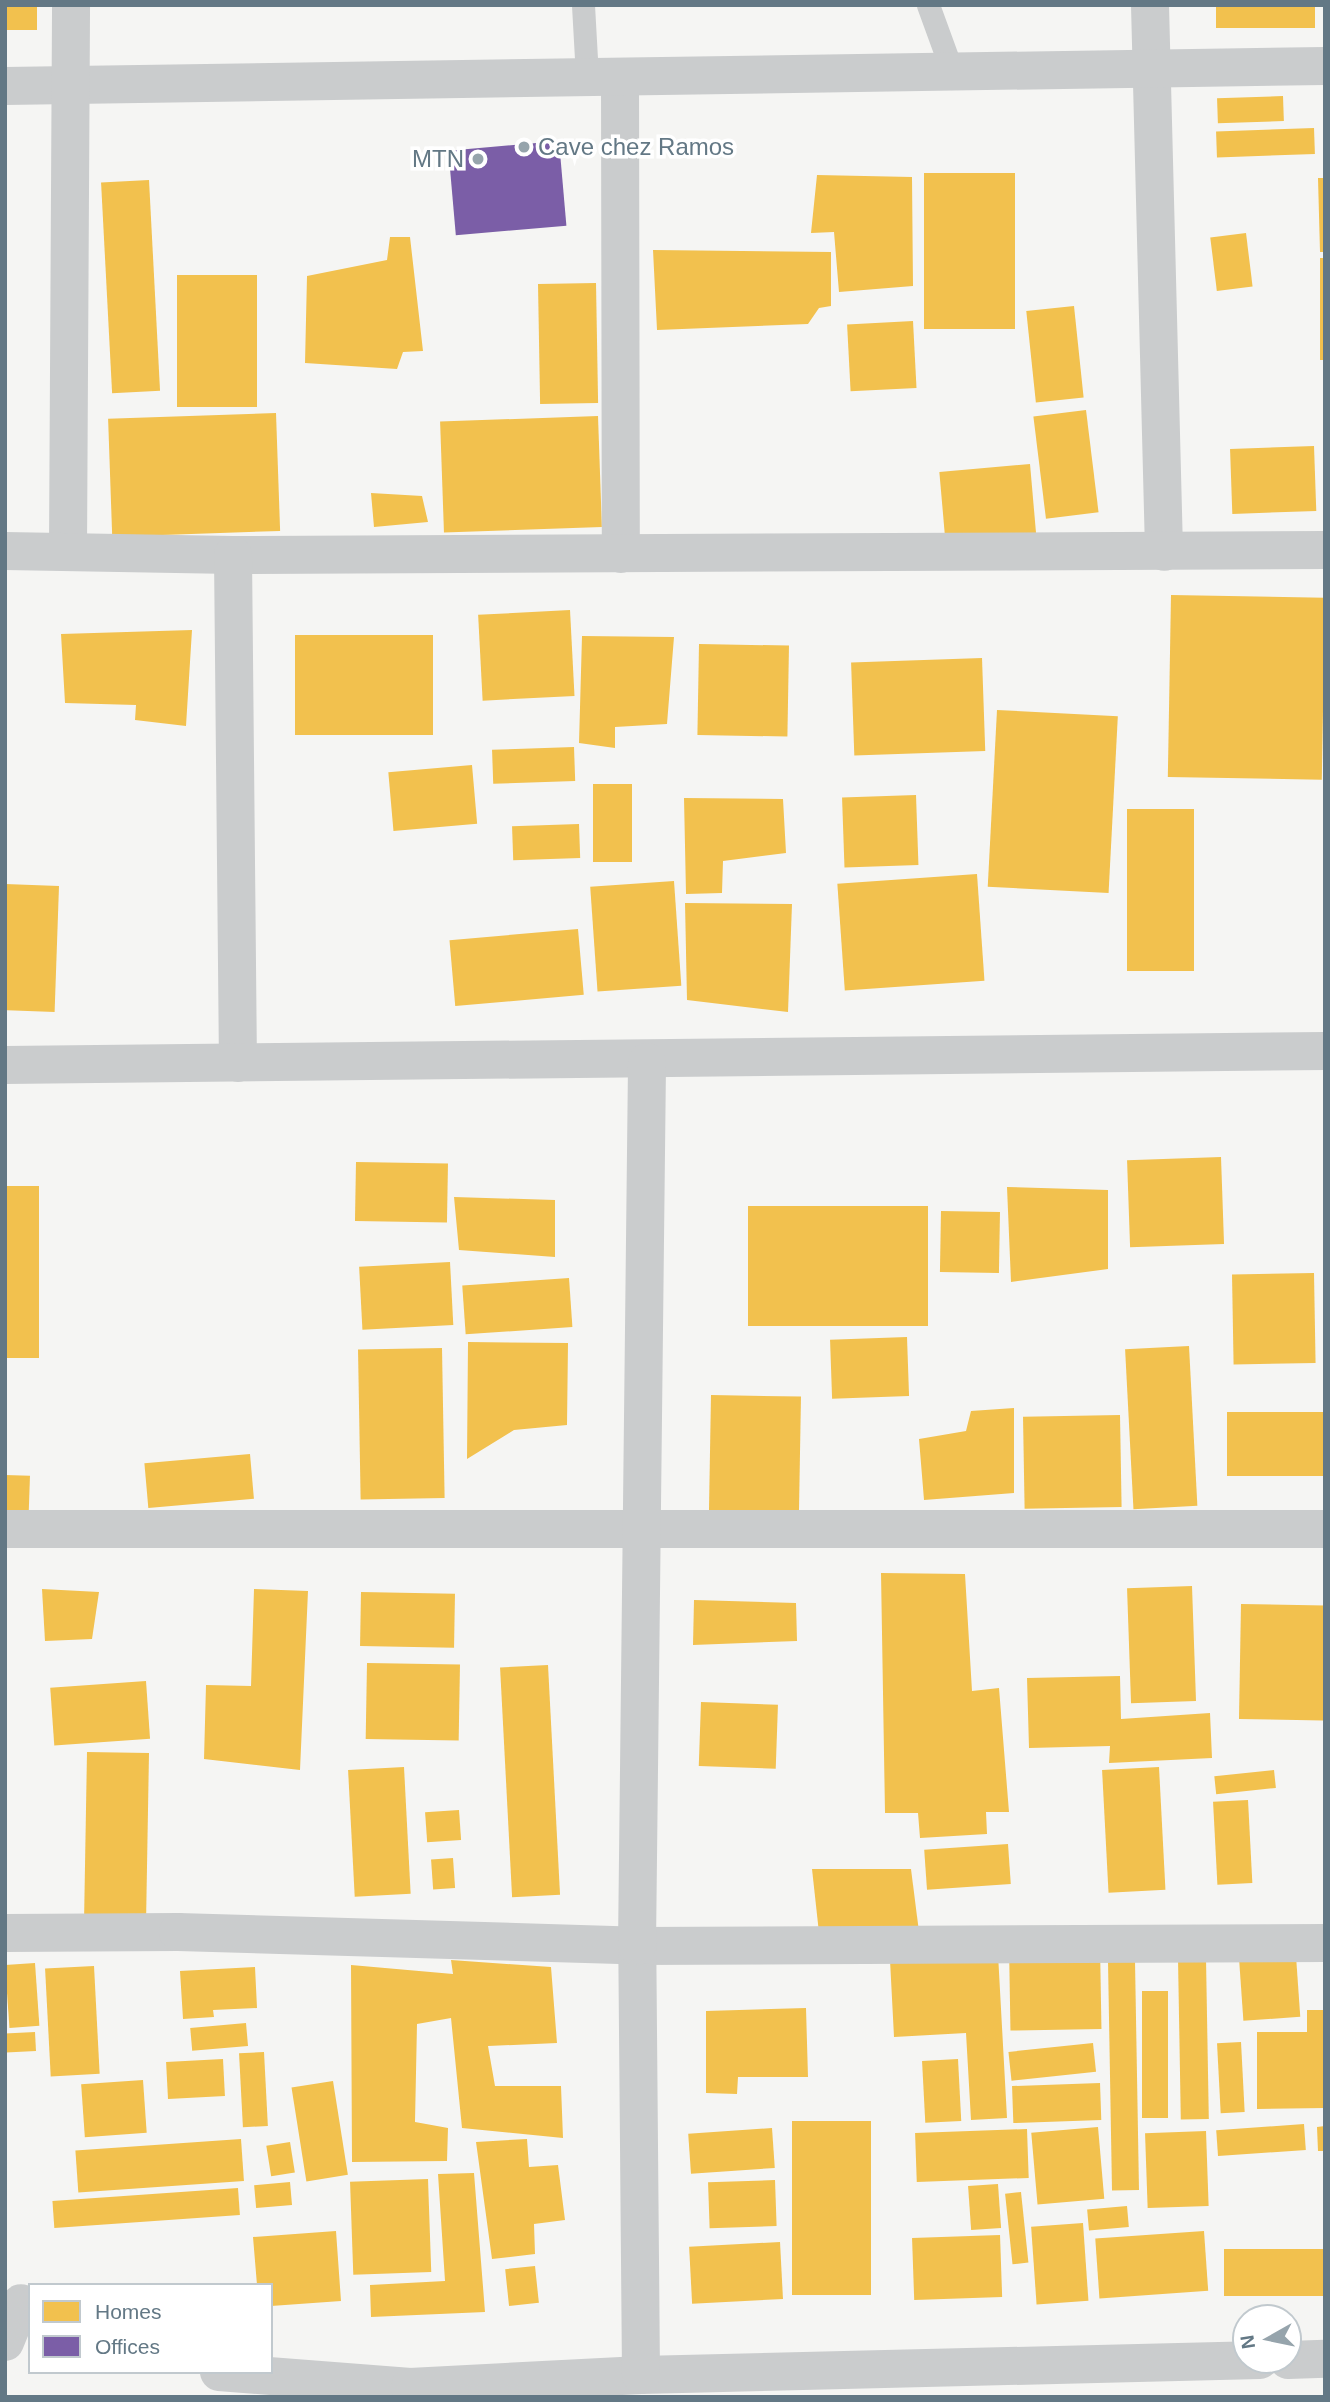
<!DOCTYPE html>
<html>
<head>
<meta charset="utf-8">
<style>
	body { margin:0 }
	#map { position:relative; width:1330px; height:2402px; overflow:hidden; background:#f5f5f3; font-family:Helvetica,sans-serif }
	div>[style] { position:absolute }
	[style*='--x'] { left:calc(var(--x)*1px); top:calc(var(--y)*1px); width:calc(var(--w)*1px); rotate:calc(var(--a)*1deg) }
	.homes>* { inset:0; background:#f2c14e; transform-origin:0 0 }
	.offices>* { inset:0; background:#7b5ea7; transform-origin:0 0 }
	.lane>* { height:23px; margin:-11.5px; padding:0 11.5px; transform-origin:11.5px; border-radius:11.5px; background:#cacccd }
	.street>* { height:38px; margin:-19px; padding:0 19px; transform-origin:19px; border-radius:19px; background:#cacccd }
	.dots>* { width:19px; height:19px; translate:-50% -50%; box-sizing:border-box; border:4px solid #fff; border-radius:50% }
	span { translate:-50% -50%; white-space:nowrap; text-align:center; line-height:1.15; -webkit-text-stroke:7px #fff; paint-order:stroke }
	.poi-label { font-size:24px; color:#637885 }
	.left { translate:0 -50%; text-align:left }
	.right { translate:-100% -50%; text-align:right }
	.frame { position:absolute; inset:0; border:7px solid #637885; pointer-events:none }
	.legend { position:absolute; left:28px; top:2283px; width:245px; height:91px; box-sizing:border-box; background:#fff; border:2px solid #c1c9ce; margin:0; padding:9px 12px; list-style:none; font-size:21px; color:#637885 }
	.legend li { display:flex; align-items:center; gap:14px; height:35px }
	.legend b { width:35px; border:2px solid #c1c9ce }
	.north { position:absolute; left:1232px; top:2304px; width:70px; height:70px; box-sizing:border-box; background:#fff; border:2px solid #c1c9ce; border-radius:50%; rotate:261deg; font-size:19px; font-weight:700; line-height:28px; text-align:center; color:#637885 }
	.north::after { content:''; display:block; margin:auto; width:24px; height:32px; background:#96a4ac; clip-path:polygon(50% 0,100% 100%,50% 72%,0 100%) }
</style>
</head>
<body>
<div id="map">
	<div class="homes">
		<div style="left:5px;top:5px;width:32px;height:25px"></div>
		<div style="left:1216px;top:5px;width:99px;height:23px"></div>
		<div style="left:1283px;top:96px;width:25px;height:66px;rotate:88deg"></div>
		<div style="left:1314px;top:128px;width:26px;height:98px;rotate:88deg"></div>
		<div style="left:924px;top:173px;width:91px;height:156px"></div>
		<div style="clip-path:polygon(817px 175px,912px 177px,913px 286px,839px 292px,834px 232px,811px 233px)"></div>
		<div style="clip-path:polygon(1318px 178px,1325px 178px,1325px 252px,1320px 252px)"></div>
		<div style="left:149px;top:180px;width:211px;height:48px;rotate:87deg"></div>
		<div style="left:1246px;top:233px;width:54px;height:36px;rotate:83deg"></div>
		<div style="clip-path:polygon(390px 237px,410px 237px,423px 351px,403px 352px,397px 369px,305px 363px,307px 276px,387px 260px)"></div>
		<div style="clip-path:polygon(653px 250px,831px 252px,831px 306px,819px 308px,808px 324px,657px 330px)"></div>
		<div style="left:1320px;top:258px;width:5px;height:102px"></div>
		<div style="left:257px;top:275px;width:132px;height:80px;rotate:90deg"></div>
		<div style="left:596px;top:283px;width:120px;height:58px;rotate:89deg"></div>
		<div style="left:1074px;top:306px;width:92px;height:48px;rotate:84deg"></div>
		<div style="left:913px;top:321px;width:67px;height:66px;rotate:87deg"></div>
		<div style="left:1086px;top:410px;width:103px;height:53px;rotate:83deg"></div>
		<div style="left:276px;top:413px;width:118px;height:168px;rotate:88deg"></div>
		<div style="left:598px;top:416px;width:111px;height:158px;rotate:88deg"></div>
		<div style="left:1314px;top:446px;width:65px;height:84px;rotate:88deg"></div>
		<div style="left:1030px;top:464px;width:74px;height:91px;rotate:85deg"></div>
		<div style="clip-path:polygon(371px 493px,422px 496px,428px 522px,374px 527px)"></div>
		<div style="left:1171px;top:595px;width:154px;height:182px;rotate:1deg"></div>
		<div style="left:570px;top:610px;width:86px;height:92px;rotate:87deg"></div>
		<div style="clip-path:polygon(192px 630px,186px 726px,135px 720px,136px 705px,65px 703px,61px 634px)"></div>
		<div style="left:433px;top:635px;width:100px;height:138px;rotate:90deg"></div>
		<div style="clip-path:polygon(582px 636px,674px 637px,667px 724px,615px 727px,615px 748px,579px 743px)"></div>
		<div style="left:699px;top:644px;width:90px;height:91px;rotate:1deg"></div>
		<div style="left:982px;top:658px;width:93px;height:131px;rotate:88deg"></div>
		<div style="left:997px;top:710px;width:121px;height:177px;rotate:3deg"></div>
		<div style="left:574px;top:747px;width:34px;height:82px;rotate:88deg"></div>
		<div style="left:472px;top:765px;width:59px;height:84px;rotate:85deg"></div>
		<div style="left:593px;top:784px;width:39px;height:78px"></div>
		<div style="left:916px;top:795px;width:70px;height:74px;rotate:88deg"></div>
		<div style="clip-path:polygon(684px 798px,783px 799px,786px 853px,723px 861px,722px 893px,686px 894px)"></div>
		<div style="left:1127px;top:809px;width:67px;height:162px"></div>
		<div style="left:579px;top:824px;width:34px;height:67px;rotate:88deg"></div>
		<div style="left:977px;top:874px;width:107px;height:140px;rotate:86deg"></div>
		<div style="left:674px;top:881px;width:105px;height:84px;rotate:86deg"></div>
		<div style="left:59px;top:886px;width:126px;height:54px;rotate:92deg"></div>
		<div style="clip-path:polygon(685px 903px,792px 904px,788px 1012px,687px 1000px)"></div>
		<div style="left:578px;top:929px;width:66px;height:129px;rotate:85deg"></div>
		<div style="left:1221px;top:1157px;width:87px;height:94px;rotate:88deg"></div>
		<div style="left:356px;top:1162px;width:92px;height:59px;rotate:1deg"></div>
		<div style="left:5px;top:1186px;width:34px;height:172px"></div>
		<div style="clip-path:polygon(1007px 1187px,1108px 1190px,1108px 1269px,1011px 1282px)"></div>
		<div style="clip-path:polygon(454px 1197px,555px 1200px,555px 1257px,459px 1250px)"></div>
		<div style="left:748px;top:1206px;width:180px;height:120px"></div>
		<div style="left:941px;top:1211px;width:59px;height:61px;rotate:1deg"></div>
		<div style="left:450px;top:1262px;width:63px;height:91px;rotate:87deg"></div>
		<div style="left:1314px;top:1273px;width:90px;height:82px;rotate:89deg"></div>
		<div style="left:569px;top:1278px;width:49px;height:107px;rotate:86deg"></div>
		<div style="left:907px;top:1337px;width:59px;height:77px;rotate:88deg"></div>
		<div style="clip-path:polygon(468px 1342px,568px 1343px,567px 1425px,514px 1430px,467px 1459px)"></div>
		<div style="left:1189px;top:1346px;width:160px;height:64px;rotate:87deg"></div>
		<div style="left:442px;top:1348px;width:150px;height:84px;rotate:89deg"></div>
		<div style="left:711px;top:1395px;width:90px;height:122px;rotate:1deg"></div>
		<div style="clip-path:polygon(1014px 1408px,1014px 1493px,924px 1500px,919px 1439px,966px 1431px,971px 1411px)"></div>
		<div style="left:1325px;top:1412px;width:64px;height:98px;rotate:90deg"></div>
		<div style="left:1120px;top:1415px;width:92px;height:97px;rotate:89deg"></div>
		<div style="left:250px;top:1454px;width:45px;height:106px;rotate:85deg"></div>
		<div style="left:5px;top:1475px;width:25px;height:42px;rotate:2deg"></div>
		<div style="clip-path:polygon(881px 1573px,965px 1574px,972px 1691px,999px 1688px,1009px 1812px,986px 1812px,987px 1834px,920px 1838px,918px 1813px,885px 1813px)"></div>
		<div style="left:1192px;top:1586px;width:115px;height:65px;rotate:88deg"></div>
		<div style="clip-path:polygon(42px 1589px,99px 1592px,92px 1639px,45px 1641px)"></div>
		<div style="clip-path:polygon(254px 1589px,308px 1591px,300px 1770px,204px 1759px,206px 1685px,251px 1686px)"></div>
		<div style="left:361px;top:1592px;width:94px;height:54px;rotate:1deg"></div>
		<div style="clip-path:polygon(694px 1600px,796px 1603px,797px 1641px,693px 1645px)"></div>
		<div style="left:1241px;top:1604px;width:84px;height:115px;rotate:1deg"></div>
		<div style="left:367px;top:1663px;width:93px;height:76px;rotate:1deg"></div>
		<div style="left:548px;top:1665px;width:230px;height:48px;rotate:87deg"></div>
		<div style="clip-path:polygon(1120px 1676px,1121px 1719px,1210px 1713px,1212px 1758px,1109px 1763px,1110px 1746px,1029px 1748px,1027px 1678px)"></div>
		<div style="left:146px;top:1681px;width:58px;height:96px;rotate:86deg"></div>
		<div style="left:701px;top:1702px;width:77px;height:64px;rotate:2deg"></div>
		<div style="left:87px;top:1752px;width:62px;height:165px;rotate:1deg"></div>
		<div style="left:404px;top:1767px;width:127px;height:56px;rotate:87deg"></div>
		<div style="left:1159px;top:1767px;width:123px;height:57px;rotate:87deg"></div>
		<div style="left:1274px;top:1770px;width:18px;height:60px;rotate:84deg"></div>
		<div style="left:1248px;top:1800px;width:83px;height:35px;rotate:87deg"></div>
		<div style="left:459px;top:1810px;width:30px;height:34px;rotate:86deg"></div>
		<div style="left:1008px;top:1844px;width:40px;height:84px;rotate:86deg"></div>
		<div style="left:453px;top:1858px;width:30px;height:22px;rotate:86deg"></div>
		<div style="clip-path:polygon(812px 1869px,911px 1869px,919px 1932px,819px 1933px)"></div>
		<div style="left:1100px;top:1945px;width:84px;height:91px;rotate:89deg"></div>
		<div style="clip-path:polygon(998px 1954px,1007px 2118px,971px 2120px,966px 2033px,894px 2037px,890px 1960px)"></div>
		<div style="left:1296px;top:1956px;width:61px;height:57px;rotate:86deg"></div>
		<div style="left:1206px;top:1958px;width:161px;height:28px;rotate:89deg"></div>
		<div style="clip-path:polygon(451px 1960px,551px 1967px,557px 2043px,488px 2046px,495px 2086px,561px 2086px,563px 2138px,462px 2128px,451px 2018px,417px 2024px,415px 2122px,448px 2128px,447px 2161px,352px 2162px,351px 1965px,453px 1974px)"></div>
		<div style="left:1135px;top:1961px;width:229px;height:27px;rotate:89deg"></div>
		<div style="left:35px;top:1963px;width:63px;height:30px;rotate:86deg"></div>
		<div style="left:94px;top:1966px;width:108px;height:49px;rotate:87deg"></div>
		<div style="clip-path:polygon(255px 1967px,257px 2008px,213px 2010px,214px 2017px,183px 2019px,180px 1971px)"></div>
		<div style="left:1142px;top:1991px;width:26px;height:127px"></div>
		<div style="clip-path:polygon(806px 2008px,808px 2077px,738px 2077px,737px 2094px,706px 2093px,706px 2011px)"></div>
		<div style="clip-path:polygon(1307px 2010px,1325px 2010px,1325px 2108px,1257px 2109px,1257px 2032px,1307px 2032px)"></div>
		<div style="left:246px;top:2023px;width:23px;height:56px;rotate:85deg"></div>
		<div style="left:35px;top:2032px;width:19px;height:30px;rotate:87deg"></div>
		<div style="left:1241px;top:2042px;width:70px;height:24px;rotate:87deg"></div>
		<div style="left:1093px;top:2043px;width:29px;height:85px;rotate:84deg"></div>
		<div style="left:264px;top:2052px;width:74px;height:25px;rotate:87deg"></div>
		<div style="left:223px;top:2059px;width:37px;height:57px;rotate:87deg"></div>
		<div style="left:958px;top:2059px;width:62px;height:36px;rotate:87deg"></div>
		<div style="left:143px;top:2080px;width:53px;height:62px;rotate:86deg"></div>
		<div style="left:333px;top:2081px;width:95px;height:42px;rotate:81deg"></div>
		<div style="left:1100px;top:2083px;width:37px;height:88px;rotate:88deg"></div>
		<div style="left:871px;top:2121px;width:174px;height:79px;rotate:90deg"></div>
		<div style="left:1304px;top:2124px;width:26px;height:88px;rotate:86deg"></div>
		<div style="clip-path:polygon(1325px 2126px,1325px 2151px,1318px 2151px,1317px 2127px)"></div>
		<div style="left:1098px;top:2127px;width:72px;height:67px;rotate:85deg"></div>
		<div style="left:772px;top:2128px;width:40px;height:84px;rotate:86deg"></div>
		<div style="left:1027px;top:2129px;width:49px;height:112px;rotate:88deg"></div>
		<div style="left:1206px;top:2131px;width:75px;height:61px;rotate:88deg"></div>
		<div style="left:241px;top:2139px;width:42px;height:166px;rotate:86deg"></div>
		<div style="clip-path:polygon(527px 2139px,529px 2167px,558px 2165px,565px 2220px,534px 2224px,535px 2254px,492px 2259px,476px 2142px)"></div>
		<div style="left:290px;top:2142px;width:31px;height:24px;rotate:81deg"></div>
		<div style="clip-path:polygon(474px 2173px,485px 2312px,371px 2317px,370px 2285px,445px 2281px,438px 2174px)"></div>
		<div style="left:428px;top:2179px;width:93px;height:78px;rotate:88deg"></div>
		<div style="left:775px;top:2180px;width:46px;height:67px;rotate:88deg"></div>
		<div style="left:290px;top:2182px;width:23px;height:36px;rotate:85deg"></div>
		<div style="left:998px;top:2184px;width:44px;height:30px;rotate:86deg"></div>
		<div style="left:238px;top:2188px;width:27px;height:186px;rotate:86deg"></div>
		<div style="left:1021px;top:2192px;width:71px;height:16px;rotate:84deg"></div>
		<div style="left:1127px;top:2206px;width:21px;height:40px;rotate:85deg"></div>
		<div style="left:1083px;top:2223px;width:78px;height:52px;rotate:86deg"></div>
		<div style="clip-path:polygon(336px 2231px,341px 2301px,271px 2306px,271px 2285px,257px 2285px,253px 2237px)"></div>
		<div style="left:1204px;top:2231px;width:60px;height:109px;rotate:86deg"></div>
		<div style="left:1000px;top:2235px;width:62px;height:88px;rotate:88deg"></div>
		<div style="left:780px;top:2242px;width:57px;height:91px;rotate:87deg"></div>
		<div style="left:1325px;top:2249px;width:47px;height:101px;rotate:90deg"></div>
		<div style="left:535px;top:2266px;width:37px;height:30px;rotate:84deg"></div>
	</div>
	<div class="offices">
		<div style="left:559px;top:141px;width:85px;height:111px;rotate:85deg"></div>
	</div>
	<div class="lane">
		<div style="--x:583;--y:5;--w:72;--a:86.8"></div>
		<div style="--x:928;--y:5;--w:70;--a:70"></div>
	</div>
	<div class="street">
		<div style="--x:1150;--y:5;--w:547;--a:88.53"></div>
		<div style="--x:620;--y:77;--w:477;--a:89.9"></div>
		<div style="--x:5;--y:86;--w:1320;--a:-0.87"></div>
		<div style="--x:68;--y:550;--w:545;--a:-89.68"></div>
		<div style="--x:5;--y:551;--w:228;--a:1"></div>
		<div style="--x:233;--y:555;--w:1092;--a:-0.26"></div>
		<div style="--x:233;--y:555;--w:508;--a:89.44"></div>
		<div style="--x:5;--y:1065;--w:1320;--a:-0.61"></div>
		<div style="--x:5;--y:1529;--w:1320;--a:0"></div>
		<div style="--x:5;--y:1933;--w:173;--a:-0.3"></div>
		<div style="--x:178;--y:1932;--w:459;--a:1.7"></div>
		<div style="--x:637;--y:1946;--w:688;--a:-0.25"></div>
		<div style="--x:5;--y:2342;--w:42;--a:-67.7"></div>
		<div style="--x:1288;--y:2360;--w:37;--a:-2"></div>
		<div style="--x:219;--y:2372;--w:192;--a:4.5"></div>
		<div style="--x:410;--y:2387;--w:231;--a:-3"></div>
		<div style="--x:641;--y:2375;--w:619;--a:-1.39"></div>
		<div style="--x:641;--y:2375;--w:429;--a:-90.5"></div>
		<div style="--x:637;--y:1946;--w:884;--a:-89.35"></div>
	</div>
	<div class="dots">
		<div style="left:524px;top:147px;background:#96a4ac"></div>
		<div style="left:478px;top:159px;background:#96a4ac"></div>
	</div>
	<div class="poi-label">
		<span class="left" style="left:538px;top:147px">Cave chez Ramos</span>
		<span class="right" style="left:464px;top:159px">MTN</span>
	</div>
	<div class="frame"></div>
	<ul class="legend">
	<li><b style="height:19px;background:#f2c14e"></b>Homes</li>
	<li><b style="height:19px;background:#7b5ea7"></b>Offices</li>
	</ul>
	<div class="north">N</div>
</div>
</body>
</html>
